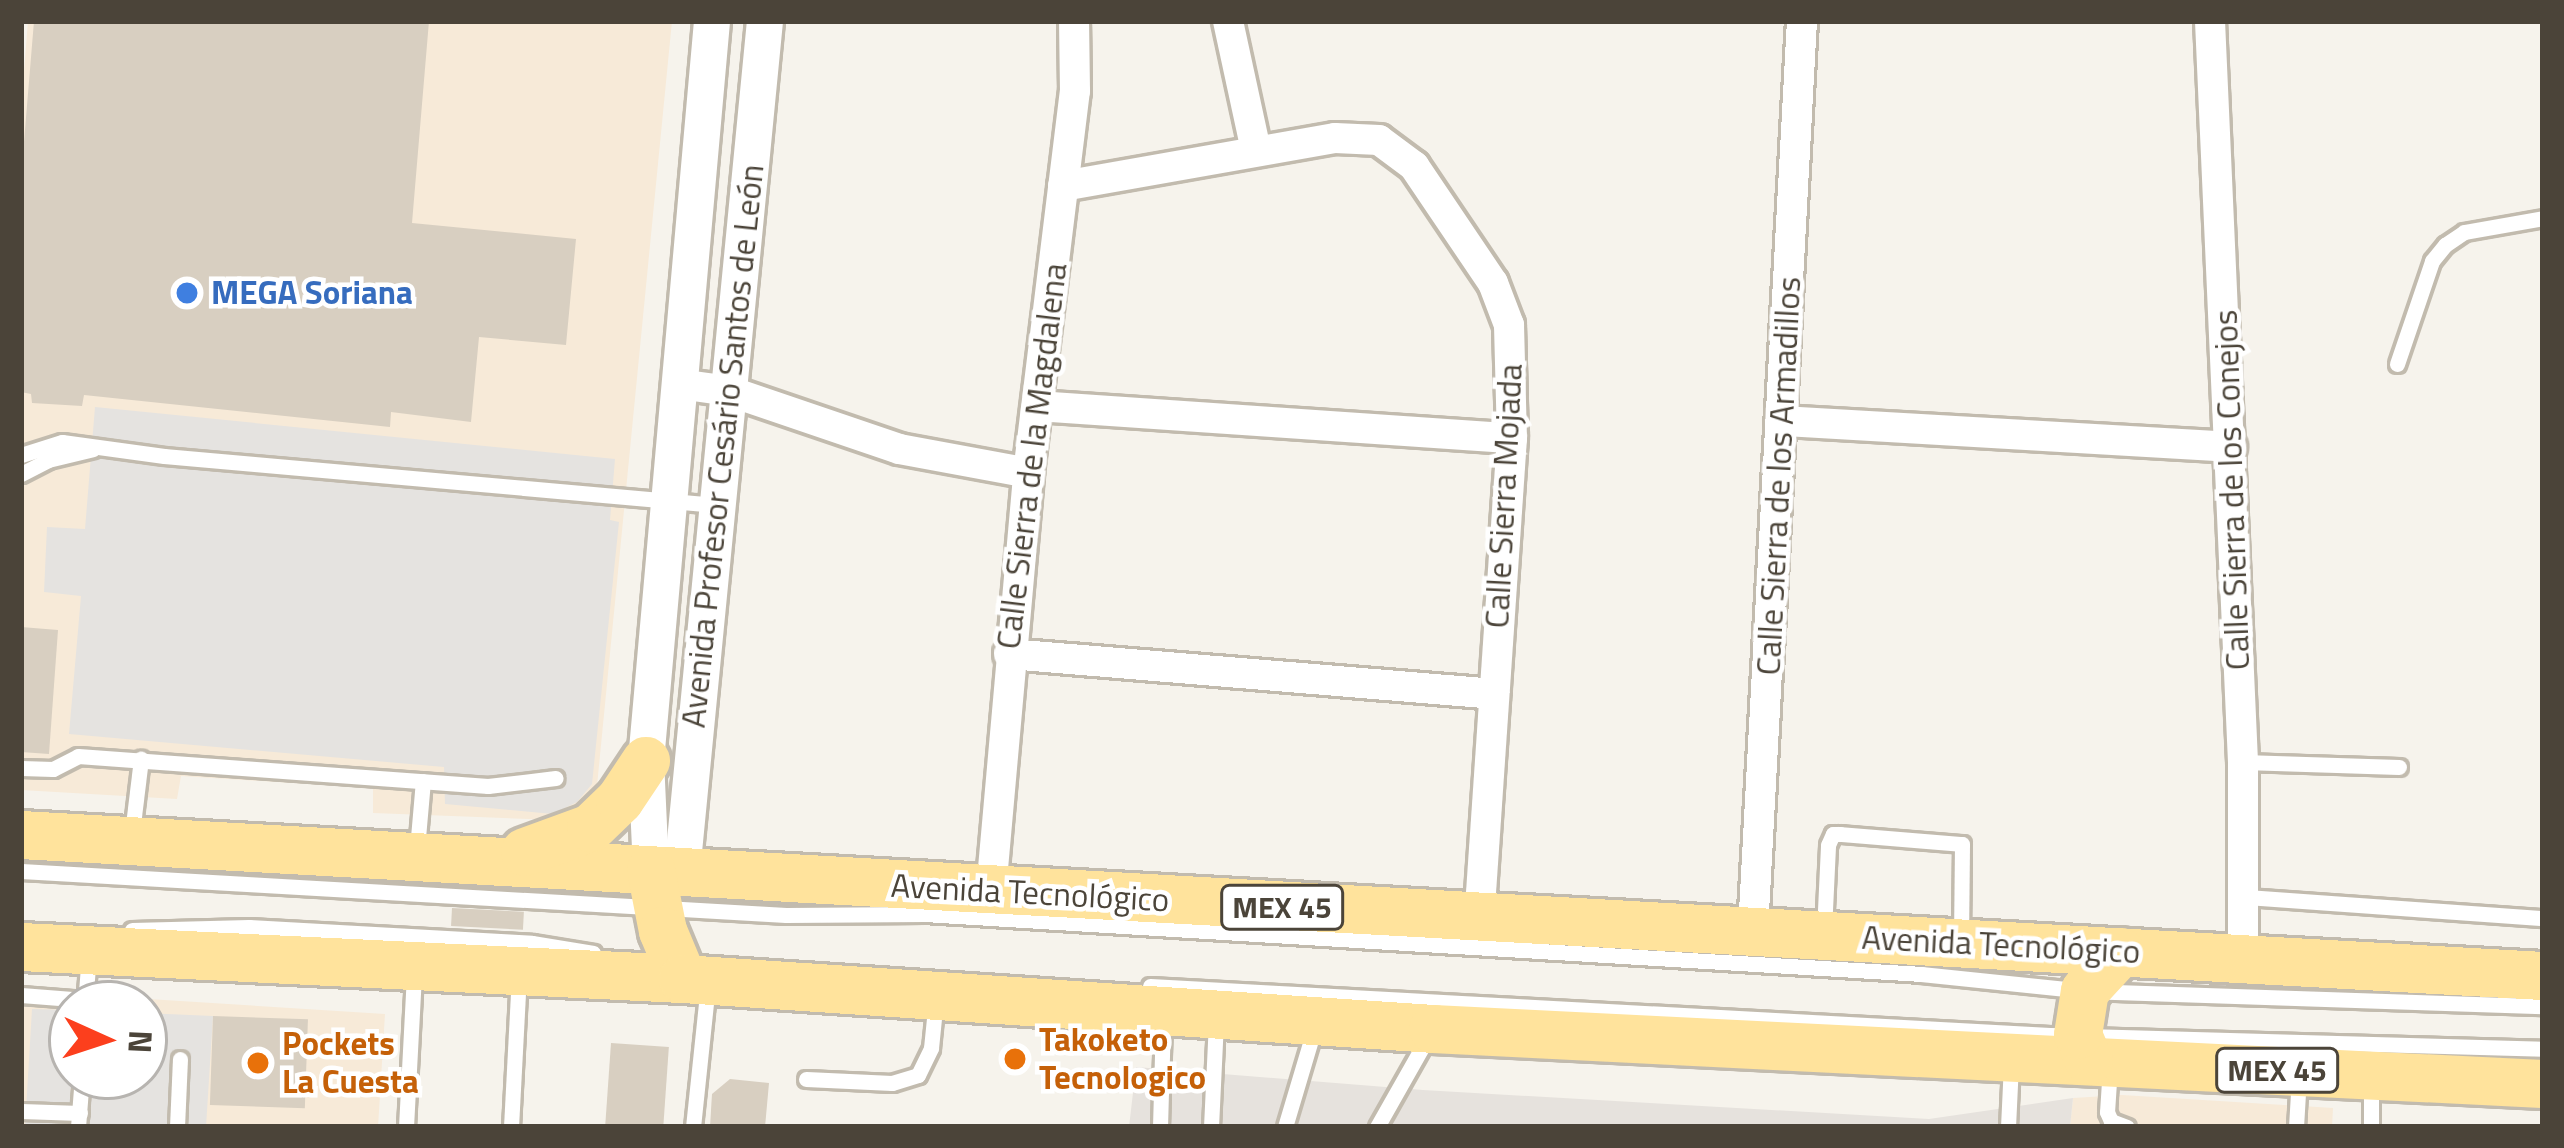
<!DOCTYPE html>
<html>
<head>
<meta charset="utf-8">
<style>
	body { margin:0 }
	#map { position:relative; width:2564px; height:1148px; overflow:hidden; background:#f6f3ec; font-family:"Titillium Web",sans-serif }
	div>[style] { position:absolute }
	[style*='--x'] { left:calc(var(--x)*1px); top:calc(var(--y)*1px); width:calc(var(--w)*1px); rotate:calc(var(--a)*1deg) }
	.commercial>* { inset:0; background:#f7ead8 }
	.industrial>* { inset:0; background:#e6e2dd }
	.parking>* { inset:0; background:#e5e3e0 }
	.building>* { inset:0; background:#d8cfc1; transform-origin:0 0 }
	.roads { filter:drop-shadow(3px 0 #c2bbae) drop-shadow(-3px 0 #c2bbae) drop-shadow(0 3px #c2bbae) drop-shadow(0 -3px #c2bbae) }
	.service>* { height:15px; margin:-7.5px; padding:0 7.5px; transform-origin:7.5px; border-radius:7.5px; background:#fff }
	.minor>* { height:30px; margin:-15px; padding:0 15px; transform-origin:15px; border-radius:15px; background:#fff }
	.tertiary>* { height:36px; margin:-18px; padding:0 18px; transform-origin:18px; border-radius:18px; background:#fff }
	.primary>* { height:48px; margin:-24px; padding:0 24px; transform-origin:24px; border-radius:24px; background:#ffe39c }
	.dots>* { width:33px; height:33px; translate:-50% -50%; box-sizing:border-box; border:6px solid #fff; border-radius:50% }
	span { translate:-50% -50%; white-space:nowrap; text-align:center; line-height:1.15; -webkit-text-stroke:9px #fff; paint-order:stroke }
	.shield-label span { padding:3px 9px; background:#fff; border:3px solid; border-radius:9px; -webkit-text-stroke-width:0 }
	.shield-label { font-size:30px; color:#4b4439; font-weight:700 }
	.shop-label { font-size:33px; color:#366cbe; font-weight:700 }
	.left { translate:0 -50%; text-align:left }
	.street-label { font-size:33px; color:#4b4439 }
	.food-label { font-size:33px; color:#c56008; font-weight:700 }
	.frame { position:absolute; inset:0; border:24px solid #4b4439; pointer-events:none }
	.north { position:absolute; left:48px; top:980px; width:120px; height:120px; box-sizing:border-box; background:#fff; border:3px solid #b7b4b0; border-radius:50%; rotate:93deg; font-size:33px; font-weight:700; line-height:48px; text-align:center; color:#4b4439 }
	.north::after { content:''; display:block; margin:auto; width:42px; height:54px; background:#fc3f1d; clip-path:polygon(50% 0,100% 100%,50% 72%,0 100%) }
</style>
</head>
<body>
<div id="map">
	<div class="commercial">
		<div style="clip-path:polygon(28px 21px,672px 21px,597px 786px,580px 805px,556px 820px,373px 813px,373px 788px,181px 776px,177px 799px,21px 790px,21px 109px)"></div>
		<div style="clip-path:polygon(evenodd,21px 991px,385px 1014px,378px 1127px,21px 1127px,21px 991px,72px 1004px,144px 1004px,144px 1076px,72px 1076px,72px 1004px)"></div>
		<div style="clip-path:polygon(2122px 1095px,2333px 1108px,2332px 1127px,2070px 1127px,2073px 1098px)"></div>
	</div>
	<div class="industrial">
		<div style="clip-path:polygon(1136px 1067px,1423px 1090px,1929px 1119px,2073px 1098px,2070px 1127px,1129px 1127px)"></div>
	</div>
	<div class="parking">
		<div style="clip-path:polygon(95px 407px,615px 459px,610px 520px,619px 522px,592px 784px,577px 802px,553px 814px,445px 804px,444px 767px,69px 734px,81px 596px,44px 592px,47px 527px,85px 529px)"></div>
		<div style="clip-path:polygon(32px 1009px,72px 1010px,72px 1076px,144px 1076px,144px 1013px,213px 1016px,206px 1127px,25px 1127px)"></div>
	</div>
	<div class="building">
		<div style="clip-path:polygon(34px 21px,429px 21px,412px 223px,576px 239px,566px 345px,479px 337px,471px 422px,391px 412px,390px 427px,84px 395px,82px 406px,32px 403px,31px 394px,21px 392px,21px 178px)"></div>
		<div style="clip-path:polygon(21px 627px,58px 630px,49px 754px,21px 752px)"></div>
		<div style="left:452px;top:908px;width:72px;height:18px;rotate:3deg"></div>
		<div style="left:213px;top:1016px;width:95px;height:89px;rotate:2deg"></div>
		<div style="left:611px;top:1043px;width:58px;height:84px;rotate:4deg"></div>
		<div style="clip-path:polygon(730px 1079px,769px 1083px,765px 1127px,710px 1127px,712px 1094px)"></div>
	</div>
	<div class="roads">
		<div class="service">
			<div style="--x:2397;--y:364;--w:109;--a:-71.2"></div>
			<div style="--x:2432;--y:261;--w:21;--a:-51"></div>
			<div style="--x:2445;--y:245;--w:23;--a:-34"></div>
			<div style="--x:2464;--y:232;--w:80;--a:-10"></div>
			<div style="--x:21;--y:455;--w:43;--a:-17.6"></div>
			<div style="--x:62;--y:442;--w:103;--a:7.8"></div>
			<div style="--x:164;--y:456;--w:554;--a:5.07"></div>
			<div style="--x:21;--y:474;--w:30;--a:-27"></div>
			<div style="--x:48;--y:460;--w:46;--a:-13.7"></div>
			<div style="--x:2243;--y:762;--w:156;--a:1.8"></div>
			<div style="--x:21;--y:768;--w:32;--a:2"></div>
			<div style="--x:53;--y:769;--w:28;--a:-27"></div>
			<div style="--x:78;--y:756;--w:411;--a:4.2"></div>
			<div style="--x:488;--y:786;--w:68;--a:-6.7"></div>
			<div style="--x:132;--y:833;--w:75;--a:-83.1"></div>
			<div style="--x:417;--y:849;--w:68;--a:-85"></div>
			<div style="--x:21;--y:871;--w:766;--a:3.29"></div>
			<div style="--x:786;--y:915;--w:138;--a:-0.4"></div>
			<div style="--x:924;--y:914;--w:999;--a:3.44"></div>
			<div style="--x:1921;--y:974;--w:165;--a:5.9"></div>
			<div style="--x:2085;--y:991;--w:458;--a:1.9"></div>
			<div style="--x:2247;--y:897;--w:297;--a:4.1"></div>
			<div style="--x:132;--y:930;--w:117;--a:-1.5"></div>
			<div style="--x:249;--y:927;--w:283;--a:3.2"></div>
			<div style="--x:532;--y:943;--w:62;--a:9.3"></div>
			<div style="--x:1824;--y:931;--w:86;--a:-87.3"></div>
			<div style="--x:1828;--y:845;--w:12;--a:-66"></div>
			<div style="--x:1833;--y:834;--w:7;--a:0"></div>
			<div style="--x:1840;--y:834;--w:122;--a:4.7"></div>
			<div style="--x:1962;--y:844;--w:95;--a:90.6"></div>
			<div style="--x:1150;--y:986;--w:901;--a:3.12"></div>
			<div style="--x:2050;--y:1035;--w:493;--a:1.6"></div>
			<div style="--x:21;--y:995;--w:64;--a:4.5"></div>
			<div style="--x:85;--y:1004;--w:50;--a:-85.4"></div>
			<div style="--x:2110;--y:1066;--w:46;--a:93.7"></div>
			<div style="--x:2107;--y:1112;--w:10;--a:66"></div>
			<div style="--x:2111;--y:1121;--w:17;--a:21"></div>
			<div style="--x:806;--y:1079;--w:86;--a:2.7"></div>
			<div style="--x:892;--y:1083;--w:27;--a:-17"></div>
			<div style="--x:918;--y:1075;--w:30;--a:-64"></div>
			<div style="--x:931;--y:1048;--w:49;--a:-84.2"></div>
			<div style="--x:2371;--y:1084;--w:43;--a:90"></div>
			<div style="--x:21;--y:1111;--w:59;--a:1.9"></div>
			<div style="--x:78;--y:1127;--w:51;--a:-85.5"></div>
			<div style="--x:177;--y:1127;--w:68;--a:-87.5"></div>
			<div style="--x:406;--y:1127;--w:153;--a:-87"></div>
			<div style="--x:511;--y:1127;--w:153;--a:-87"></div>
			<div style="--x:693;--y:1127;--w:143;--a:-84"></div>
			<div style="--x:1160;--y:1127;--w:108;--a:-88.4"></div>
			<div style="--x:1211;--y:1127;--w:105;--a:-87.3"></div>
			<div style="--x:1285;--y:1127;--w:101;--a:-73.4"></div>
			<div style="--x:1377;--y:1127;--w:103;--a:-60.5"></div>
			<div style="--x:2008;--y:1127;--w:63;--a:-87.3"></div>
			<div style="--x:2296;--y:1127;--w:51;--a:-86.6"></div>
		</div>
		<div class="minor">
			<div style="--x:1228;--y:21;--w:133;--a:77.8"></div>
			<div style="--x:2210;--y:21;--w:742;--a:87.45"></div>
			<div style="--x:2243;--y:762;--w:197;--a:90"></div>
			<div style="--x:1063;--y:186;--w:276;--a:-10"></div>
			<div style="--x:1335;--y:138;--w:44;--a:2.6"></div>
			<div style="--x:1379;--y:140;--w:44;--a:36.6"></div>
			<div style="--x:1414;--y:166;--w:141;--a:56"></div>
			<div style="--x:1493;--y:283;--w:45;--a:69.1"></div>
			<div style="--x:1509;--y:325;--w:113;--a:88.5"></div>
			<div style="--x:1512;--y:438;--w:481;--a:93.9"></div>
			<div style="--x:679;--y:384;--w:50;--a:8"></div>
			<div style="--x:729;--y:391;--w:180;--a:18.8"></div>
			<div style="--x:899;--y:449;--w:131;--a:10.5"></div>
			<div style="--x:1037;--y:406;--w:476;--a:3.9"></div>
			<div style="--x:1783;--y:421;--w:449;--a:3.3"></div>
			<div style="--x:1009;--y:654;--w:487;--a:4.7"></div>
			<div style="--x:991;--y:891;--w:420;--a:-84.9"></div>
			<div style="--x:1028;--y:473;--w:385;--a:-83"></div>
			<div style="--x:1075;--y:91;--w:70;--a:-90.8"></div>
			<div style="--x:1753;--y:931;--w:911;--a:-86.92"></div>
		</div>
		<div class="tertiary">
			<div style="--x:651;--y:870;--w:109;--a:-92.6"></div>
			<div style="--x:646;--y:761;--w:743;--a:-84.9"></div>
			<div style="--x:682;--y:872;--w:855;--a:-84.43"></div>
		</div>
		<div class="primary">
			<div style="--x:21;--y:835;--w:2526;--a:3.2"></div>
			<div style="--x:525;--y:852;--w:70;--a:-20"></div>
			<div style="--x:591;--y:828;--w:40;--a:-44"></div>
			<div style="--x:620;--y:800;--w:47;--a:-56.3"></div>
			<div style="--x:651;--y:870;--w:62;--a:78.9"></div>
			<div style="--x:663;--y:931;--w:52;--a:67.4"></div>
			<div style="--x:21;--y:947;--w:663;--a:2.77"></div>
			<div style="--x:683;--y:979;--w:752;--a:3.81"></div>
			<div style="--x:1433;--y:1029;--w:1111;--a:2.84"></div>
			<div style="--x:2089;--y:1061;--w:28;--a:-113"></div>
			<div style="--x:2078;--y:1035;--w:45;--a:-81"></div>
			<div style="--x:2085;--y:991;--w:53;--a:-47.3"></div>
		</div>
	</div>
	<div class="dots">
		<div style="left:187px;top:293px;background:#3f7fe0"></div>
		<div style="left:1015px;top:1059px;background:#e8710a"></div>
		<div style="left:258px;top:1063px;background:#e8710a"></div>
	</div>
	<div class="shield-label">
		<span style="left:1282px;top:907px">MEX 45</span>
		<span style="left:2277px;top:1070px">MEX 45</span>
	</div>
	<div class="shop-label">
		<span class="left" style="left:211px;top:293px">MEGA Soriana</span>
	</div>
	<div class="street-label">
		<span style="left:723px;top:446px;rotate:-84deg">Avenida Profesor Cesário Santos de León</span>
		<span style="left:1032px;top:456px;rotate:-83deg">Calle Sierra de la Magdalena</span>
		<span style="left:1779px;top:476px;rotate:-87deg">Calle Sierra de los Armadillos</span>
		<span style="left:2232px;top:490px;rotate:-92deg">Calle Sierra de los Conejos</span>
		<span style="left:1504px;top:496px;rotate:-87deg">Calle Sierra Mojada</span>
		<span style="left:1030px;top:893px;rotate:3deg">Avenida Tecnológico</span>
		<span style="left:2001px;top:945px;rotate:3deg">Avenida Tecnológico</span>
	</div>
	<div class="food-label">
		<span class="left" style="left:1039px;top:1059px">Takoketo<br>Tecnologico</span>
		<span class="left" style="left:282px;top:1063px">Pockets<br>La Cuesta</span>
	</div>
	<div class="frame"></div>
	<div class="north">N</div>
</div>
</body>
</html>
